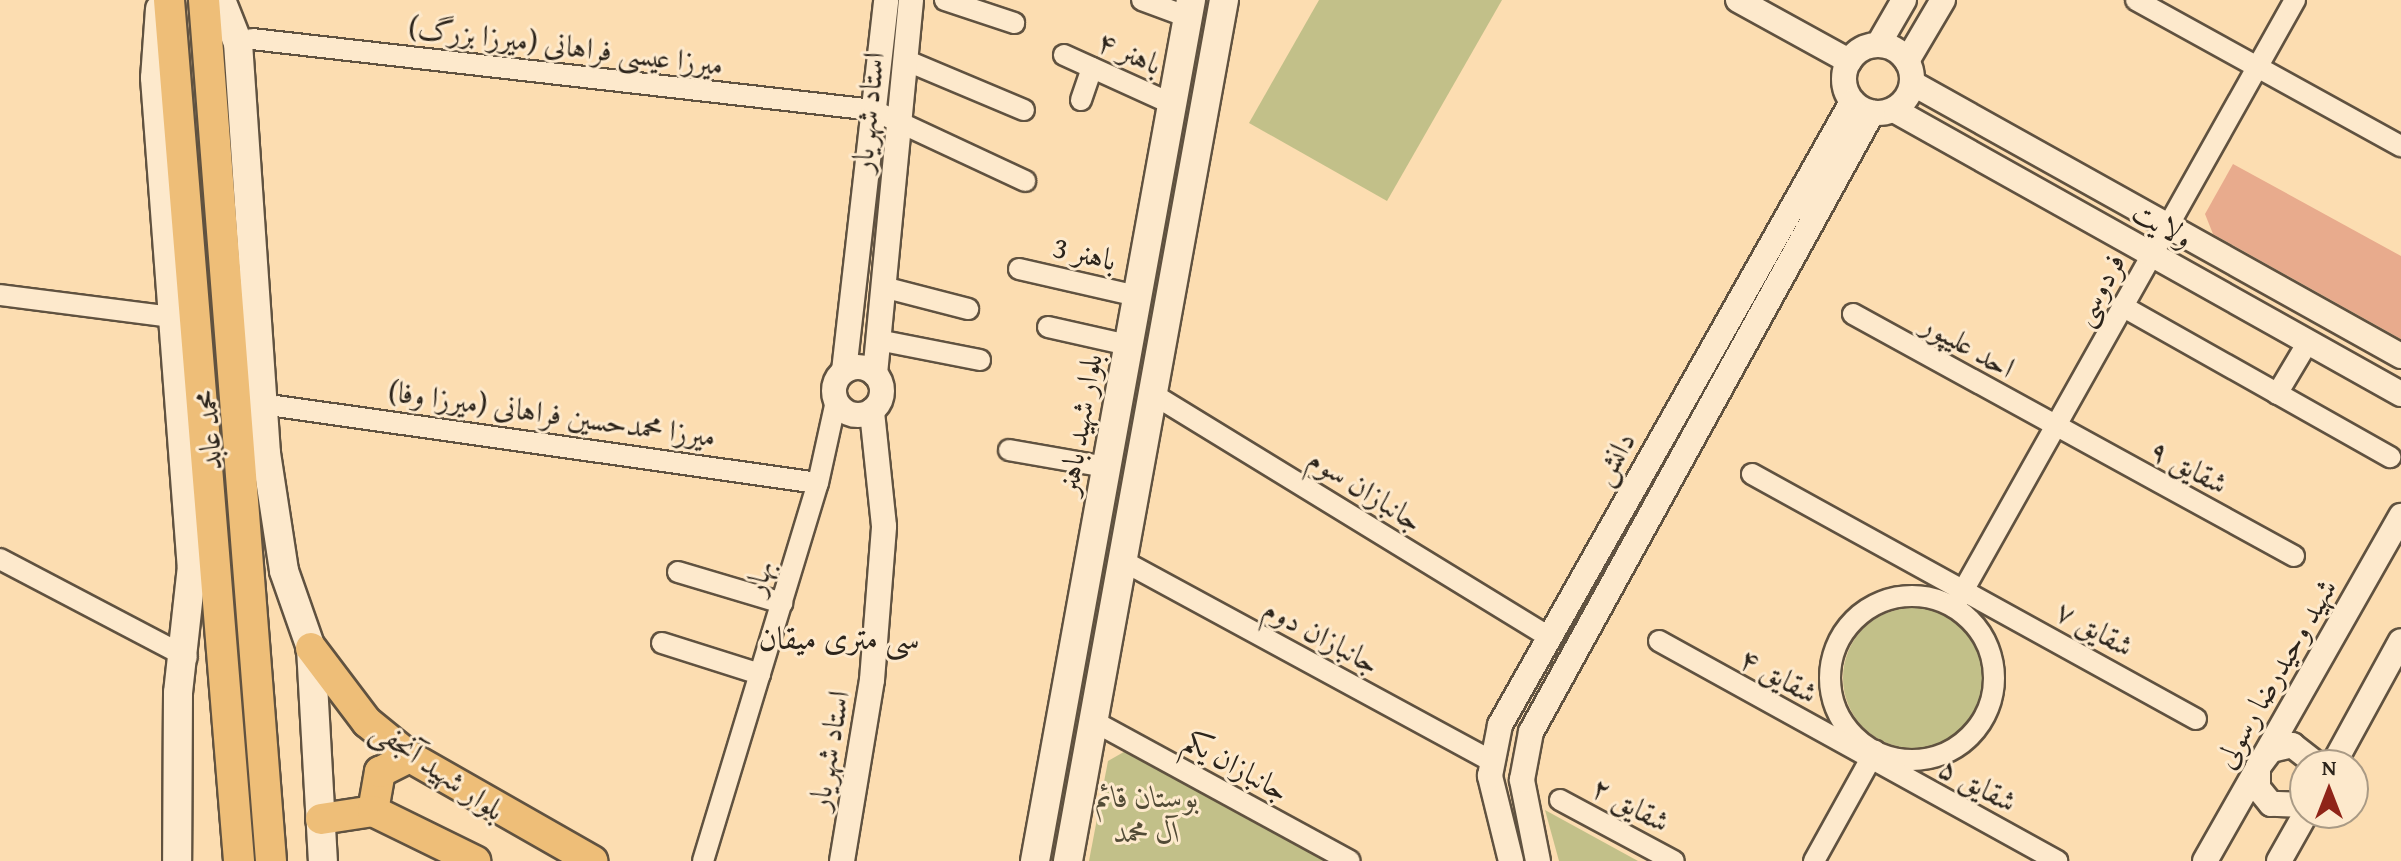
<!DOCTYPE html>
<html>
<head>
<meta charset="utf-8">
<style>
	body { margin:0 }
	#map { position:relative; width:2401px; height:861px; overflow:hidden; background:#fcddb1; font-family:"Gentium Book Plus",Amiri,serif }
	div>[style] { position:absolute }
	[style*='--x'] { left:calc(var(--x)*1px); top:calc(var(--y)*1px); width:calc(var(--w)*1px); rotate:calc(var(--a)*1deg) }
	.green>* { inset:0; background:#c2c089 }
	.round { border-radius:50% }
	.building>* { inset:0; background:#e8ab8d }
	.roads { filter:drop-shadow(2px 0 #605240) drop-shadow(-2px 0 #605240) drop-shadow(0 2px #605240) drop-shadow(0 -2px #605240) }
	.minor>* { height:20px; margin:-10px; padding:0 10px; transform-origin:10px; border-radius:10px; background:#fde9cc }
	.minor>.ring { margin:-10px; padding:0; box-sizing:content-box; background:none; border:20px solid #fde9cc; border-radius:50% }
	.tertiary>* { height:24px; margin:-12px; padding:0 12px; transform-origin:12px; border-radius:12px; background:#fde9cc }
	.tertiary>.ring { margin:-12px; padding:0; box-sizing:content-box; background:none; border:24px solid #fde9cc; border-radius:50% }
	.secondary>* { height:28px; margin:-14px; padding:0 14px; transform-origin:14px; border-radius:14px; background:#fde9cc }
	.primary>* { height:30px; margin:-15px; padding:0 15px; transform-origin:15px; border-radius:15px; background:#eebe78 }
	span { translate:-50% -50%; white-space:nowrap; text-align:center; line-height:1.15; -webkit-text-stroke:6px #fde9cc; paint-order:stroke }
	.street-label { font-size:30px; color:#2c241b }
	.park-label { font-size:30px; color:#524b36; font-style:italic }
	.neighbourhood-label { font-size:32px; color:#2c241b }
	.north { position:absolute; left:2289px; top:749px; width:80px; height:80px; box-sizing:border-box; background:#fde9cc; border:2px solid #a99a85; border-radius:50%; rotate:0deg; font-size:22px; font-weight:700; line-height:32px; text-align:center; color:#2c241b }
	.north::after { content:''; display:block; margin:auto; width:28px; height:36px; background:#8f2418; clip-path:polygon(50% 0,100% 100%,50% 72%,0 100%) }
</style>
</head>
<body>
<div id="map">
	<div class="green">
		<div style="clip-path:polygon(1319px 0,1502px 0,1387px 201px,1249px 123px)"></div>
		<div class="round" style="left:1843px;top:608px;width:140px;height:140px"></div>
		<div style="clip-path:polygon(1129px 749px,1331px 861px,1089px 861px,1108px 761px)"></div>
		<div style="clip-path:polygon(1545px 810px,1638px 861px,1559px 861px)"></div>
	</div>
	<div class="building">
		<div style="clip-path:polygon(2233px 164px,2401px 256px,2401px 339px,2213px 234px,2205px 214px)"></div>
	</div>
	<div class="roads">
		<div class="minor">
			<div style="--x:945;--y:0;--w:73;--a:18.4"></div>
			<div style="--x:1142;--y:0;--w:49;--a:20.3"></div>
			<div style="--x:2136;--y:0;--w:303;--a:28.9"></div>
			<div style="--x:252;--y:39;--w:625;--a:6.52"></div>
			<div style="--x:873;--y:110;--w:168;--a:25"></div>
			<div style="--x:1064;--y:55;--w:119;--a:24.4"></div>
			<div style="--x:905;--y:60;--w:129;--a:22.8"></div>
			<div style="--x:1081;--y:100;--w:34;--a:-71"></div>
			<div style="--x:1019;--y:269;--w:121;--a:12.9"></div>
			<div style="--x:883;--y:287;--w:88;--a:14.5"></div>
			<div style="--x:0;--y:295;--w:173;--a:7.3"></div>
			<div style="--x:2122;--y:306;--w:308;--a:29.4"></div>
			<div style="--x:1853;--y:314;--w:503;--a:28.76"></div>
			<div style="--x:1048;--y:327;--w:82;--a:12.7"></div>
			<div style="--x:878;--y:340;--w:104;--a:11.1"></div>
			<div style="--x:1151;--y:393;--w:467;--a:31.5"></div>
			<div style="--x:2277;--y:394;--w:61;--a:-59.2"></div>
			<div style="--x:276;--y:406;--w:547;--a:8.09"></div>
			<div style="--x:1009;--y:450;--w:98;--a:9.9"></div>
			<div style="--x:1752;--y:474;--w:507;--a:28.89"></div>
			<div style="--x:0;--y:559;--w:211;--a:27.7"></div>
			<div style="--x:1123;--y:561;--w:420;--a:28.5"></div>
			<div style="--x:678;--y:572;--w:109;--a:16.6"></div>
			<div class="ring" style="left:1830px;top:596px;width:144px;height:144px"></div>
			<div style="--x:1954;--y:607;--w:696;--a:-60.67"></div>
			<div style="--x:1659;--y:641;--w:455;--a:28.9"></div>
			<div style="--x:662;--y:643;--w:103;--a:17.6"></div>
			<div style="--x:1095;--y:722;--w:290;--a:28.6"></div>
			<div style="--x:1560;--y:800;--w:129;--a:28.2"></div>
			<div style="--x:703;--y:861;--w:395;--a:-73.1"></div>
			<div style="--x:818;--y:483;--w:84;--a:-77.6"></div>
			<div style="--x:1814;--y:861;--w:126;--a:-61"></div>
		</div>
		<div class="tertiary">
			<div style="--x:1738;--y:0;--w:127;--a:28.8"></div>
			<div class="ring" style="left:1844px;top:45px;width:44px;height:44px"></div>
			<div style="--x:1878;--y:45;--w:52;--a:-60"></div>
			<div style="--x:1907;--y:61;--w:71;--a:-59.5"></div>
			<div style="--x:1912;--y:83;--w:560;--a:29.17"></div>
			<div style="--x:1894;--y:110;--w:581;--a:29.26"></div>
			<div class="ring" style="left:834px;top:367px;width:24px;height:24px"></div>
			<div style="--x:844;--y:371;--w:373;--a:-83.5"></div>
			<div style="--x:875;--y:374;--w:376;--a:-84.5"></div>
			<div style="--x:2333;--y:765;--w:141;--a:-61.3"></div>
			<div style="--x:2305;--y:805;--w:34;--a:-178"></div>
			<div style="--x:2271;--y:804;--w:21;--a:-129"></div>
			<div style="--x:2258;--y:788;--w:21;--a:-90"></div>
			<div style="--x:2258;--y:767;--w:21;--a:-53"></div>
			<div style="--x:2271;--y:750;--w:22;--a:-13"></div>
			<div style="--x:2292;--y:745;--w:33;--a:38"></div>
			<div style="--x:842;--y:861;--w:183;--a:-80.6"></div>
			<div style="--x:872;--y:680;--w:154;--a:-85.5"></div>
			<div style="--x:884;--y:526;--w:116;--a:-96"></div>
			<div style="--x:1511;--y:861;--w:88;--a:-103.9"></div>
			<div style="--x:1490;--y:776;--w:52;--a:-78.9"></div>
			<div style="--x:1500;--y:725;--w:716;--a:-60.53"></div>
			<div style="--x:1538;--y:861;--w:83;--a:-101.2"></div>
			<div style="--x:1522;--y:780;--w:49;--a:-79.4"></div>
			<div style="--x:1531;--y:732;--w:707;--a:-61.15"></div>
			<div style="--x:2205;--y:861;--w:397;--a:-60.4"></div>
			<div style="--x:2279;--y:861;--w:55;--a:-60.6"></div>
		</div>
		<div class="secondary">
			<div style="--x:221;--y:0;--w:46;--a:68.4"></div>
			<div style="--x:238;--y:43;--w:411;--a:86.1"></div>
			<div style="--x:266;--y:453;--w:119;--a:81.3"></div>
			<div style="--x:284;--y:571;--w:82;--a:70.7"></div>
			<div style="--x:311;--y:648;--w:213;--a:86.8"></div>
			<div style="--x:160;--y:9;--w:69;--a:94.1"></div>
			<div style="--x:155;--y:78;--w:489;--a:85.7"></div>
			<div style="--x:192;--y:566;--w:128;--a:96.3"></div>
			<div style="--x:178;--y:693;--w:168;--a:90.3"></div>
			<div style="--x:1035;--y:861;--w:875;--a:-79.73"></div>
			<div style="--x:1068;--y:861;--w:875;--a:-79.73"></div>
		</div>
		<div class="primary">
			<div style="--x:169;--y:0;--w:864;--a:85.35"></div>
			<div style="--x:204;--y:0;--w:864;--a:85.55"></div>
			<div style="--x:311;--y:648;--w:93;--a:52.9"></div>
			<div style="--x:367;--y:722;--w:55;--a:39.1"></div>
			<div style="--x:410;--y:757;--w:210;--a:29.7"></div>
			<div style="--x:373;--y:811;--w:40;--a:-80"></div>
			<div style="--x:380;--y:772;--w:34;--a:-27"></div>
			<div style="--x:321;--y:819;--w:53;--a:-8.7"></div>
			<div style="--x:373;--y:811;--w:114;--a:26.1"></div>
		</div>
	</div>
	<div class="street-label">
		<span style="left:566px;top:45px;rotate:7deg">میرزا عیسی فراهانی (میرزا بزرگ)</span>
		<span style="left:1130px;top:52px;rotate:24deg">باهنر ۴</span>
		<span style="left:867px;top:112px;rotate:-84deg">استاد شهریار</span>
		<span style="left:2163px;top:224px;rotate:29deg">ولایت</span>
		<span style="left:1085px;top:253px;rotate:13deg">باهنر 3</span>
		<span style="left:2098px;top:289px;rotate:-61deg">فردوسی</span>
		<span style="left:1969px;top:345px;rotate:29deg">احد علیپور</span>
		<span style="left:552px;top:413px;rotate:8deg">میرزا محمدحسین فراهانی (میرزا وفا)</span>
		<span style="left:1079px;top:424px;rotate:-80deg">بلوار شهید باهنر</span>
		<span style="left:208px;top:430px;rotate:-94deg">محمد عابد</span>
		<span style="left:1613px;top:458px;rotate:-60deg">دانش</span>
		<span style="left:2189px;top:466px;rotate:28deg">شقایق ۹</span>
		<span style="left:1366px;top:489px;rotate:32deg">جانبازان سوم</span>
		<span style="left:758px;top:577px;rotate:-73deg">بهار</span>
		<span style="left:2095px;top:628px;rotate:29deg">شقایق ۷</span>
		<span style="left:1322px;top:635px;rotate:28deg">جانبازان دوم</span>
		<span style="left:2275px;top:673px;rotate:-60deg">شهید وحیدرضا رسولی</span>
		<span style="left:1779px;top:675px;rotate:29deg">شقایق ۴</span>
		<span style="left:828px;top:750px;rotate:-80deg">استاد شهریار</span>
		<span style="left:1237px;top:765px;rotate:29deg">جانبازان یکم</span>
		<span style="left:439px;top:769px;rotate:35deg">بلوار شهید آنجفی</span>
		<span style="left:1978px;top:784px;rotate:28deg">شقایق ۵</span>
		<span style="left:1631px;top:804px;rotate:28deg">شقایق ۲</span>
	</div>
	<div class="park-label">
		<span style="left:1147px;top:813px">بوستان قائم<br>آل محمد</span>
	</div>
	<div class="neighbourhood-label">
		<span style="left:839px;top:638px">سی متری میقان</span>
	</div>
	<div class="north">N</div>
</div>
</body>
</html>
